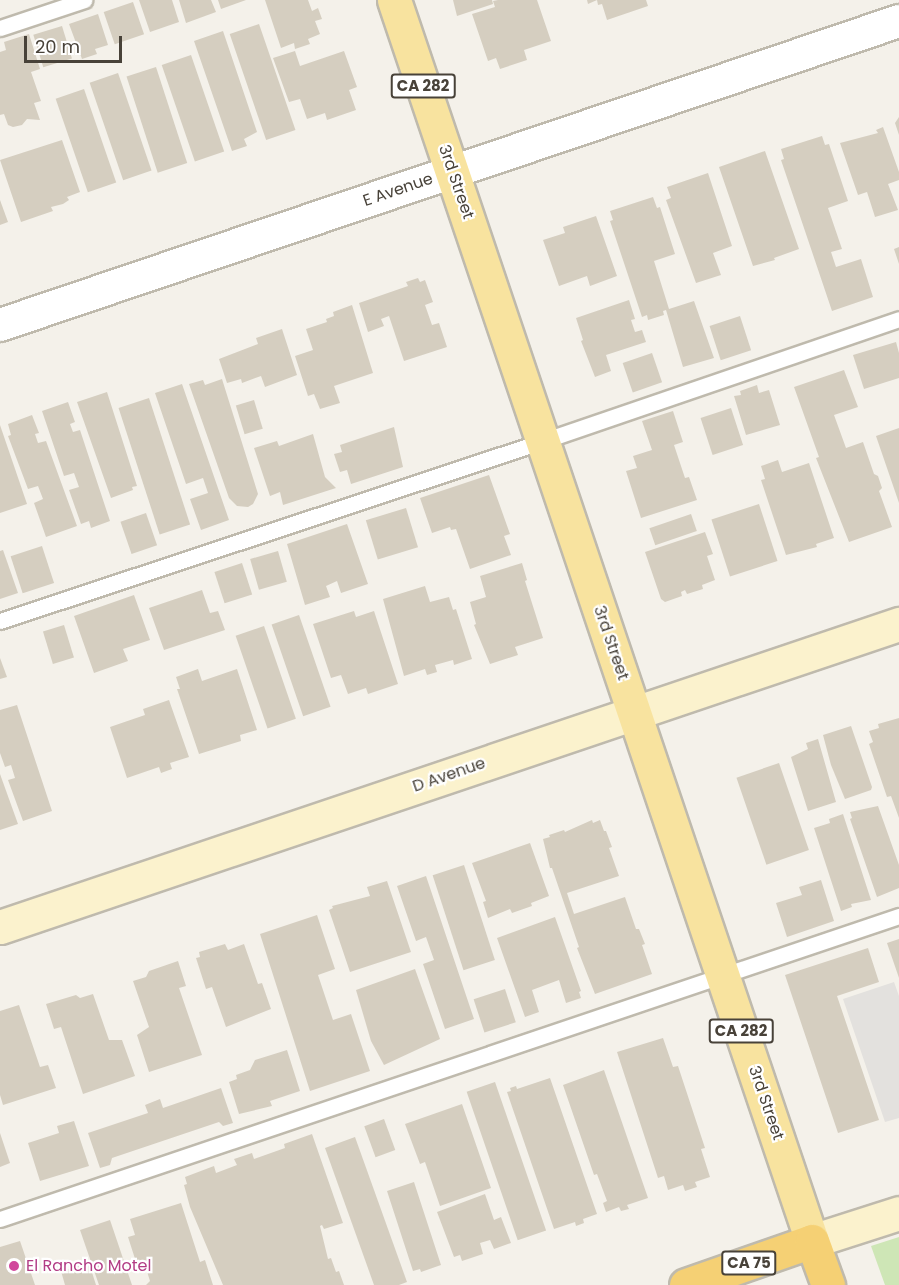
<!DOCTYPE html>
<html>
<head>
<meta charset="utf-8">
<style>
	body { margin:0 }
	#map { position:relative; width:899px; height:1285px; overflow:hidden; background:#f4f1ea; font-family:Poppins,sans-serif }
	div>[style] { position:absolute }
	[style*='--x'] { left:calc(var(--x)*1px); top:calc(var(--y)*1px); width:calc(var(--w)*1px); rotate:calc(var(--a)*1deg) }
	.green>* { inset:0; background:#cee6b6 }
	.parking>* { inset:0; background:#e3e1de }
	.building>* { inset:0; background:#d5cec0; transform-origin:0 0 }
	.roads { filter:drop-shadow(2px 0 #bfbaad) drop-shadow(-2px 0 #bfbaad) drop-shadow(0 2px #bfbaad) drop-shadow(0 -2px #bfbaad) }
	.lane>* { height:15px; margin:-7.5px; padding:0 7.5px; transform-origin:7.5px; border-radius:7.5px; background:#fff }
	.street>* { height:32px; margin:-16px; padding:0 16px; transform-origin:16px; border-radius:16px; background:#fff }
	.secondary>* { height:33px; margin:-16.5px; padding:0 16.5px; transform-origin:16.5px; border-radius:16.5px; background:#fbf2cd }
	.primary>* { height:33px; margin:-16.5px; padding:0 16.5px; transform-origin:16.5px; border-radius:16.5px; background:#f8e39f }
	.highway>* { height:33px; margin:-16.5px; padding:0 16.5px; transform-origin:16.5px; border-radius:16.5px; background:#f5d074 }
	.dots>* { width:16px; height:16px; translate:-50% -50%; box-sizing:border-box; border:3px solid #fff; border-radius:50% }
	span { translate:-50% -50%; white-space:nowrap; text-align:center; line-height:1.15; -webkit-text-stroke:4.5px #fff; paint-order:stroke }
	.shield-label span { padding:2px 4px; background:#fff; border:2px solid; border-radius:4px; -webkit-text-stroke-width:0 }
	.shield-label { font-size:15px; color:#484239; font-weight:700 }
	.street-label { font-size:16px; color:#484239 }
	.hotel-label { font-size:16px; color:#b23c85 }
	.left { translate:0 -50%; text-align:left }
	.scale { position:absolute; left:24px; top:36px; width:98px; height:27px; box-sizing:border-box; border:3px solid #484239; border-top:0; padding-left:8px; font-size:18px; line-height:21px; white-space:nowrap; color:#484239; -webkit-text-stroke:4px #fff; paint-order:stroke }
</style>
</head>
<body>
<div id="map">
	<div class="green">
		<div style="clip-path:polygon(899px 1237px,899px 1285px,885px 1285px,871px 1246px)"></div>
	</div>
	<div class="parking">
		<div style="clip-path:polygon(894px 982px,899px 996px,899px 1118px,885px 1122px,843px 999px)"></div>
	</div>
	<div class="building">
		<div style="clip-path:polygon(139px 0,172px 0,179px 22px,150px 32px)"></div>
		<div style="clip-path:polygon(179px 0,211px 0,216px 12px,186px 23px)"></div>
		<div style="clip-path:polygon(218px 0,246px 0,221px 9px)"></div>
		<div style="clip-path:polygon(265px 0,308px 0,312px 11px,318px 8px,322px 19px,315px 21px,320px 34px,308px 39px,310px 44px,295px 49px,294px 43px,281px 48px)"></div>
		<div style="clip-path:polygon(453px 0,492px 0,493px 4px,457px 16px)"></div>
		<div style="clip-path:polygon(498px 0,537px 0,551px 41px,524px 50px,527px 60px,500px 69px,496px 58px,488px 61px,472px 14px,495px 7px,493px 1px)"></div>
		<div style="clip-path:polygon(587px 0,646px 0,648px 6px,607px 20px,602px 4px,598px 5px,597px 0,588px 4px)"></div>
		<div style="left:133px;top:2px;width:34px;height:31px;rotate:71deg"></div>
		<div style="clip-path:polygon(98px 14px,108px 45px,95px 49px,97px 54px,82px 59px,69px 24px)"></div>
		<div style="left:259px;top:24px;width:112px;height:31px;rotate:71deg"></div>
		<div style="left:62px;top:26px;width:34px;height:30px;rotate:73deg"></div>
		<div style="clip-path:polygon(223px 31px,257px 132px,244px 139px,247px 146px,232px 151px,194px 41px)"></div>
		<div style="clip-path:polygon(29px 34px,40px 69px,31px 72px,41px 101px,34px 103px,40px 120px,27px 119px,22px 125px,13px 127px,8px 125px,4px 114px,0 115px,0 52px,6px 50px,4px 42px)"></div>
		<div style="clip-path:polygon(295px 51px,300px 66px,344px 51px,357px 87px,349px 90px,356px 110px,327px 120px,325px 113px,307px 119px,300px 99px,289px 102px,273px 58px)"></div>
		<div style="left:191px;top:55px;width:102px;height:31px;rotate:71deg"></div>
		<div style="left:156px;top:67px;width:101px;height:31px;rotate:72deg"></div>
		<div style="left:118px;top:73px;width:103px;height:30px;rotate:71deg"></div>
		<div style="left:84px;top:89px;width:99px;height:30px;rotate:71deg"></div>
		<div style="clip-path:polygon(899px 117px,899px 135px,895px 123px)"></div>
		<div style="clip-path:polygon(883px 127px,899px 172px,899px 180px,888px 184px,898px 210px,875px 217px,867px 192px,858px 195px,840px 143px,878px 133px,876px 130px)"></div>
		<div style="clip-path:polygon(822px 136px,825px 145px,829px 144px,848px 201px,828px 208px,842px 249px,831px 252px,836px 267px,861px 259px,873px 297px,832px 311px,781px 160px,784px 159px,781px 149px)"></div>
		<div style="clip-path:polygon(62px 140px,80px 192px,67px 197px,69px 200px,63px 204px,51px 207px,53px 211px,21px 222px,0 160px)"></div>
		<div style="clip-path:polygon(765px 151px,799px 249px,774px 258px,775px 260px,753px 266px,719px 167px)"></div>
		<div style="clip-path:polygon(708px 173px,732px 246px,713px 253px,721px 275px,696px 283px,666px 200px,671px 198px,667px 187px)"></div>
		<div style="clip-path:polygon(653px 197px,657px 208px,660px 207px,675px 254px,654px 261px,669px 309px,694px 301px,714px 358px,683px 367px,666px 310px,663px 311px,664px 315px,648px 320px,647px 315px,642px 317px,610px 221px,613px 220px,610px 211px)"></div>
		<div style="clip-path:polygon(0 200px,8px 222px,0 225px)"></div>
		<div style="clip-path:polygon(596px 216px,617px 276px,590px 286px,587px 276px,559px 286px,543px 240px,565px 233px,563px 227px)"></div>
		<div style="clip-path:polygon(899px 247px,899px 264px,894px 249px)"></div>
		<div style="clip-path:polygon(418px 278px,420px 282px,425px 280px,433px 302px,425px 305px,432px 325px,439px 323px,447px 347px,404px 361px,389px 316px,381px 319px,384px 326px,368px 332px,359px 303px,408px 286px,406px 282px)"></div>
		<div style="clip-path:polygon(629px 300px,635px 319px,631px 320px,635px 332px,642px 330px,646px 342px,606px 355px,611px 371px,595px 377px,581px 341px,583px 340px,576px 318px)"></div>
		<div style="clip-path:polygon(352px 305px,373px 373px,334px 386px,340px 403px,320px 409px,314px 394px,308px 396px,295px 356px,313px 350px,306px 329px,327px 322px,326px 319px,334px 316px,333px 312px)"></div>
		<div style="left:740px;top:316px;width:36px;height:32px;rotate:72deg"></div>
		<div style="clip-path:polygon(282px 329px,297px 375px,265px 387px,261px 376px,242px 383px,241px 379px,227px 383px,219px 359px,258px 344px,256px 338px)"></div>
		<div style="clip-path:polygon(896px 342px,899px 353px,899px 378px,864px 389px,853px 355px)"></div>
		<div style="left:652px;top:353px;width:31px;height:31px;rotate:71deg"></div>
		<div style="clip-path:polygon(844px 370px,858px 407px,834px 415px,846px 448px,863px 442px,874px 474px,878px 476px,882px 488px,879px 491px,892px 527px,849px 542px,816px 458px,819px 457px,794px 387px)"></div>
		<div style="clip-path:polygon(222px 379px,258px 494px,253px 504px,248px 507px,237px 506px,229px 498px,189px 384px,203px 380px,205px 385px)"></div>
		<div style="clip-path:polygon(182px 384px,229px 520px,201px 530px,190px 499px,208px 493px,203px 478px,186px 484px,155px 393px)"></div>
		<div style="clip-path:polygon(757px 385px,759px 393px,769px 390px,780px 425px,746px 435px,734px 396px,741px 395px,740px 391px)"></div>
		<div style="clip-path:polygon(107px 392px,137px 486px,132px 487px,133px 490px,111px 498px,77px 402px)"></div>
		<div style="left:149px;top:398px;width:133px;height:32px;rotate:72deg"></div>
		<div style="left:254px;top:400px;width:30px;height:19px;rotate:73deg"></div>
		<div style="clip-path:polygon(68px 402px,75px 422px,70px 424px,73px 432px,80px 430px,110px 521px,91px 528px,89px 521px,81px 524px,69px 490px,79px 487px,74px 473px,64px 476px,42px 411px)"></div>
		<div style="left:731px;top:408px;width:39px;height:32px;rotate:72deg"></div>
		<div style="clip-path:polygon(673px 411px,683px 442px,674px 445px,685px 478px,689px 477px,697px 500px,641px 518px,626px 471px,637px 468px,633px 456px,652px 450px,642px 421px)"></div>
		<div style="clip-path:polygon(32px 415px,39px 433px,35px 434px,38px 443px,46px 441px,77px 526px,46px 537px,34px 503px,43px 499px,38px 486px,28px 489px,8px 436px,11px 435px,8px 424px)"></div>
		<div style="clip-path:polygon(0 425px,27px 504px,0 513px)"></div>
		<div style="clip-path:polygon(394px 427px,403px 467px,351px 484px,347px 470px,340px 472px,334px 454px,342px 452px,340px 445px)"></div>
		<div style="clip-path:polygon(899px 428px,899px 503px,876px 436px)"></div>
		<div style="clip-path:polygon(313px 434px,325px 477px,336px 488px,283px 505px,280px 492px,270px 496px,254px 448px,277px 441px,279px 446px)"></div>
		<div style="clip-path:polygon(778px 460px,782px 472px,809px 463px,834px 538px,816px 544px,817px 547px,786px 555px,761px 480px,765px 479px,761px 466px)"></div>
		<div style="clip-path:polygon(489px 475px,510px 534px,504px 536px,511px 555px,470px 569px,456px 529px,451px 530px,450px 527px,432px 533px,420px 498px)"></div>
		<div style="left:759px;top:504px;width:60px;height:50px;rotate:72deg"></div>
		<div style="left:406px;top:508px;width:41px;height:42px;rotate:73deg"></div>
		<div style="left:146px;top:513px;width:34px;height:27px;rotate:71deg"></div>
		<div style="left:691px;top:514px;width:18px;height:44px;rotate:71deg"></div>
		<div style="clip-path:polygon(347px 524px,368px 584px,341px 593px,337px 581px,326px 586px,330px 597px,305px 605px,287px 544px)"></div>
		<div style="clip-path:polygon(705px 532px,713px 554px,707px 556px,715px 580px,702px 585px,703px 589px,687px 594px,685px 590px,681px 592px,682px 596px,665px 602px,661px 599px,645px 552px)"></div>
		<div style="left:42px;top:546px;width:39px;height:33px;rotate:72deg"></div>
		<div style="clip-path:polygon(3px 550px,18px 593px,0 599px,0 551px)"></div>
		<div style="left:278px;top:551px;width:32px;height:29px;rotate:74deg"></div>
		<div style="left:242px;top:563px;width:33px;height:29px;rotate:72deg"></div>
		<div style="clip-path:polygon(522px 563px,527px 580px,525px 581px,543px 638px,515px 647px,518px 655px,490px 664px,474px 625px,476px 624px,470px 602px,486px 597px,480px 576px)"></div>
		<div style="clip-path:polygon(425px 586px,430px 602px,449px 597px,453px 610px,456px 609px,472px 659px,454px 665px,453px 660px,435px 665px,437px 672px,427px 675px,425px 669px,404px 676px,383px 599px)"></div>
		<div style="clip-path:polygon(202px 590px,210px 613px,218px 611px,225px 630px,164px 650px,149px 608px)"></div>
		<div style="clip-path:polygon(134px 595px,150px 640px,123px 649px,128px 661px,94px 673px,74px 616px)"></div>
		<div style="clip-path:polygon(354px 611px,356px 617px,374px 611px,398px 684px,368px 694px,366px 688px,348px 694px,341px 675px,331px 678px,313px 624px)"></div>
		<div style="left:299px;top:615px;width:97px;height:29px;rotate:71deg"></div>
		<div style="left:64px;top:625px;width:34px;height:22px;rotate:73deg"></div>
		<div style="left:264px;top:626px;width:98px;height:30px;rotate:71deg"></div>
		<div style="clip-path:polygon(0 658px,7px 677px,0 679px)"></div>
		<div style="clip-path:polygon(198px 669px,202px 681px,237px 669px,257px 730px,240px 735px,241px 741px,199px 754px,177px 689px,180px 689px,176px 677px)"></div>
		<div style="clip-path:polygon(169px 700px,189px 757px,170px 763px,172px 769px,161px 773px,159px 767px,127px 778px,110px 727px,145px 715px,143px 709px)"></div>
		<div style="clip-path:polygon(17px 705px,52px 811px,23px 821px,8px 780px,15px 778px,11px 765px,5px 767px,0 753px,0 710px)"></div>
		<div style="clip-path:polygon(899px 718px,899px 818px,891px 796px,887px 797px,869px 744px,873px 742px,869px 731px,879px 728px,878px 724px)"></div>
		<div style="clip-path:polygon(851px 726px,872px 787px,871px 790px,845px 799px,831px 765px,823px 735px)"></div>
		<div style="clip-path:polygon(818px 739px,836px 802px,808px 811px,791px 757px,808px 749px,806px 743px)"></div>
		<div style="left:779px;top:763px;width:92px;height:45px;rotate:71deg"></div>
		<div style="clip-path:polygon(0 774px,18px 824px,0 830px)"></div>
		<div style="clip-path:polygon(878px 806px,899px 865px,899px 888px,877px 897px,850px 819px,852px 818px,850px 812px)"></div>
		<div style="clip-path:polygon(843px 814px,871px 900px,851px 904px,852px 907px,841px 911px,814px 828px,830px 823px,829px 819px)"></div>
		<div style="clip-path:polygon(592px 820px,593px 823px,600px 820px,604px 831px,606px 831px,612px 847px,609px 848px,619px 876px,567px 893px,574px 914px,625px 897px,636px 929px,639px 929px,645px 944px,642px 945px,652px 974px,595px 994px,577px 948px,579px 947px,552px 868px,550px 868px,543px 839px,550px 837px,549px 835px,564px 830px,565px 832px)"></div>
		<div style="clip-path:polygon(530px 843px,549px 896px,531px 903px,532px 906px,512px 913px,510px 909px,488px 918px,483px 902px,486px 901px,472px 863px)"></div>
		<div style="left:464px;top:865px;width:100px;height:33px;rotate:72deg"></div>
		<div style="clip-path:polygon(426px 876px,474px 1019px,445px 1029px,423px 964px,434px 960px,426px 937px,416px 941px,397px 886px)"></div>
		<div style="clip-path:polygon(821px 880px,834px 921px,787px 937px,776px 903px,802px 895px,799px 887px)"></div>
		<div style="clip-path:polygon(387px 881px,411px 952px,350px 972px,329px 910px,333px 908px,332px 906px,370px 896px,367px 887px)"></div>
		<div style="clip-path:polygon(317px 915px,335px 969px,318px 975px,333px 1020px,351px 1014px,370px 1071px,310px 1091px,260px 934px)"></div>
		<div style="clip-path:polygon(555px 917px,581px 991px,579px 992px,581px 998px,566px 1003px,559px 980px,532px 990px,539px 1012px,525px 1017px,497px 938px)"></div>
		<div style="clip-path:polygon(899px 939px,899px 978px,887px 943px)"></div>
		<div style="clip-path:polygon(225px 944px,228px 950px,244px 944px,258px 984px,262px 983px,271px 1009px,226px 1027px,212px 987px,206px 989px,196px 958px,200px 957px,199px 952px)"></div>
		<div style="clip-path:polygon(868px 948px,879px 982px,837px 996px,879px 1120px,838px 1133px,785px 975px)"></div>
		<div style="clip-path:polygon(178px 961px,186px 986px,179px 988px,202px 1055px,149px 1072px,137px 1035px,149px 1027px,133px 981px,146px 977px,149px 971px)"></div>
		<div style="clip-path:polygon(415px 969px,440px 1039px,384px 1065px,371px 1041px,356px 990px)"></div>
		<div style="left:505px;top:989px;width:35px;height:33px;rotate:72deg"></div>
		<div style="clip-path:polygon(93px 994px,109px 1040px,122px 1040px,135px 1076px,83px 1094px,61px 1027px,54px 1029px,46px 1004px,76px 995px,80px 998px)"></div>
		<div style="clip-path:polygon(19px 1005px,40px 1067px,48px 1065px,56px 1088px,3px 1105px,0 1095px,0 1011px)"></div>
		<div style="clip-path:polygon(663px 1038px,673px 1067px,678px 1066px,705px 1148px,701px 1149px,710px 1177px,695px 1182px,697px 1187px,685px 1191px,683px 1185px,668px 1190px,664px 1176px,658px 1178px,617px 1052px)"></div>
		<div style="clip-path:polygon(287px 1050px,300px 1091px,270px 1101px,272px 1106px,239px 1114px,229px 1082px,237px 1079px,236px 1075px,250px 1070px,255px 1060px)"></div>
		<div style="clip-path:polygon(604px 1070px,648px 1198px,627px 1205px,629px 1209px,621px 1211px,619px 1207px,606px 1212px,603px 1203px,607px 1201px,597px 1174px,594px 1175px,563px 1085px)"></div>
		<div style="clip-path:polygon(550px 1078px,597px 1214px,583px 1219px,584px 1223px,576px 1226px,575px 1222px,554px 1229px,507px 1092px,511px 1091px,510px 1088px,516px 1086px,517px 1089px)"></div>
		<div style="left:495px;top:1082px;width:157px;height:30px;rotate:71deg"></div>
		<div style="clip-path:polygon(221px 1088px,233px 1123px,223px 1126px,219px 1122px,112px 1158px,110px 1165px,100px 1168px,88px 1133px,148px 1113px,145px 1105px,160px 1099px,163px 1108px)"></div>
		<div style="clip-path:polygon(462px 1104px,491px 1188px,440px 1206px,425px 1162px,420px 1164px,405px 1124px)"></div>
		<div style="left:384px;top:1119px;width:33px;height:21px;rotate:70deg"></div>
		<div style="clip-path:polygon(74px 1121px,89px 1166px,40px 1181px,28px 1143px,59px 1133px,57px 1126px)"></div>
		<div style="clip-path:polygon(0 1133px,10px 1163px,0 1167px)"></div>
		<div style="clip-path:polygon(312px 1134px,343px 1223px,324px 1229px,322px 1225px,320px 1226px,328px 1259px,331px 1258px,336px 1272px,339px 1271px,344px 1285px,223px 1285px,190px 1207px,184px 1185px,187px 1184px,185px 1177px,214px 1166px,216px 1173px,237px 1165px,234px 1159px,252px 1153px,254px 1159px,285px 1148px,284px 1144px)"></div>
		<div style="clip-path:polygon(355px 1137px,407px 1282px,399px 1285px,374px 1285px,325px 1148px)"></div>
		<div style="clip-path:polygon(414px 1182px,441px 1265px,421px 1272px,420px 1269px,413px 1271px,387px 1191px)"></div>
		<div style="clip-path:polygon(485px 1194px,494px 1220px,501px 1217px,511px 1243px,494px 1249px,490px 1240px,480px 1243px,483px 1254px,462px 1261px,460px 1255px,454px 1257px,437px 1212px)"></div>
		<div style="clip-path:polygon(181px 1203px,200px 1262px,205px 1260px,213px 1285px,146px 1285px,150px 1281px,144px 1262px,137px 1265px,128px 1237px,135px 1235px,130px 1219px)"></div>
		<div style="clip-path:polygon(110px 1220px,132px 1285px,99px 1285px,80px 1230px)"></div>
		<div style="clip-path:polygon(20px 1241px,35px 1285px,0 1285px,0 1247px)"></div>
		<div style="clip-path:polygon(89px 1263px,96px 1285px,65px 1285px,61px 1271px)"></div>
	</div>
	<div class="roads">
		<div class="lane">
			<div style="--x:0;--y:28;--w:89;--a:-18.4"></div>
			<div style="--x:0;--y:621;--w:572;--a:-18.34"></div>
			<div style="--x:543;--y:441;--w:376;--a:-18.9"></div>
			<div style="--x:0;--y:1219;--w:949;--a:-18.63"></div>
		</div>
		<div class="street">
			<div style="--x:0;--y:325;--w:949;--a:-18.68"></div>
		</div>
		<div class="secondary">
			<div style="--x:0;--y:927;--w:949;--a:-18.63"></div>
			<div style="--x:812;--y:1241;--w:91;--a:-17.8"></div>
		</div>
		<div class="primary">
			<div style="--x:394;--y:0;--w:1310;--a:71.39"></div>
		</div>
		<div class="highway">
			<div style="--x:686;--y:1285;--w:133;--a:-19.2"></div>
			<div style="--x:812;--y:1241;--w:47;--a:70"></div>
		</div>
	</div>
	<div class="dots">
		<div style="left:14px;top:1266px;background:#d1479c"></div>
	</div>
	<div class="shield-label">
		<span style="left:423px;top:86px">CA 282</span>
		<span style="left:741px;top:1031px">CA 282</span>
		<span style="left:749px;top:1263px">CA 75</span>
	</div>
	<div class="street-label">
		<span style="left:456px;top:182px;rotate:71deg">3rd Street</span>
		<span style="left:398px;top:190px;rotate:-19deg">E Avenue</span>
		<span style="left:611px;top:643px;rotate:71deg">3rd Street</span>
		<span style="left:449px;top:775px;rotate:-19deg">D Avenue</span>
		<span style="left:766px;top:1103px;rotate:71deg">3rd Street</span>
	</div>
	<div class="hotel-label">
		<span class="left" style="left:26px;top:1266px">El Rancho Motel</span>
	</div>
	<div class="scale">20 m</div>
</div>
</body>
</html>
